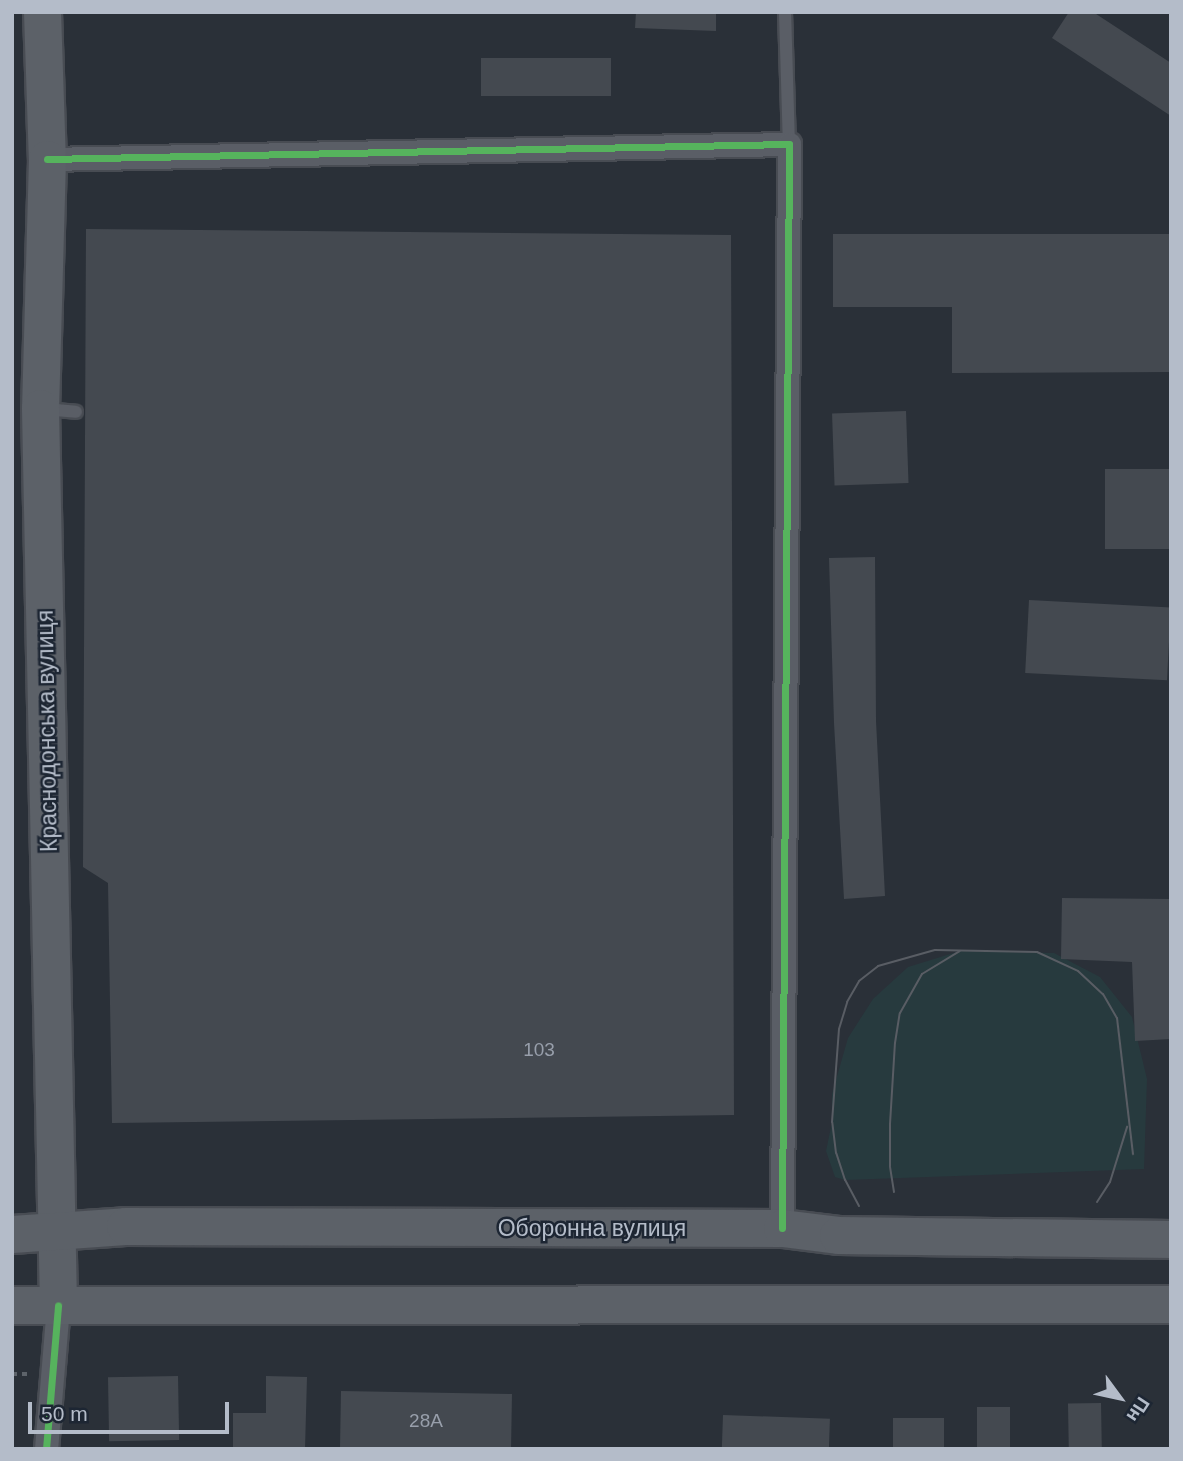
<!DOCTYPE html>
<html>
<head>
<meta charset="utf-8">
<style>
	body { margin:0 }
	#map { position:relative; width:1183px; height:1461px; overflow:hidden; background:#2a3038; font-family:Helvetica,sans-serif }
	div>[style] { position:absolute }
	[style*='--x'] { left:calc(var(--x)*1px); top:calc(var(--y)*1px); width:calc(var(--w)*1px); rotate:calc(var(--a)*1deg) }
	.green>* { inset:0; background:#273a3e }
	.building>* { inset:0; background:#444950; transform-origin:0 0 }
	.path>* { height:4.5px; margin-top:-2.25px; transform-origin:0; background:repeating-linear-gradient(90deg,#5d636a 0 5px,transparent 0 10px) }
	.roads { filter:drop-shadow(2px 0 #484c53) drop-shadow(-2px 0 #484c53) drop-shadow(0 2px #484c53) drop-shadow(0 -2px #484c53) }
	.lane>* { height:12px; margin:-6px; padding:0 6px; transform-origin:6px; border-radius:6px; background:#5a5e66 }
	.street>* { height:23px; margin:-11.5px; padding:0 11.5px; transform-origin:11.5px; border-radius:11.5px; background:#5a5e66 }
	.primary>* { height:37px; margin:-18.5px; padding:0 18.5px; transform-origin:18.5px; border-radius:18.5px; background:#5c6168 }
	.tram>* { height:2px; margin:-1px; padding:0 1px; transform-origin:1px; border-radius:1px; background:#595d64 }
	.cycleway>* { height:7px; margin:-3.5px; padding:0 3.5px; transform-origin:3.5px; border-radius:3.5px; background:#56b35d }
	span { translate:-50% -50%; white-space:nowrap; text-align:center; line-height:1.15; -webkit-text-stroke:5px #1d2633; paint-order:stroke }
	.number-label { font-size:19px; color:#989fab }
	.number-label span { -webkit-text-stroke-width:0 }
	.street-label { font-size:23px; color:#b4bcc9 }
	.frame { position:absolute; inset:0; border:14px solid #b4bcc9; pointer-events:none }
	.north { position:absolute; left:1085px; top:1363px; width:70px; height:70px; -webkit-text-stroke:5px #1d2633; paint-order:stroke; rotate:123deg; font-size:19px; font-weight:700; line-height:28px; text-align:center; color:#b4bcc9 }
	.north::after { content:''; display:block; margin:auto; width:24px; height:32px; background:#b4bcc9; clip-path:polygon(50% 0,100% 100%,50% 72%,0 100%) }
	.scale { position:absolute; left:28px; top:1402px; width:201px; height:32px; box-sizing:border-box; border:4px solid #b4bcc9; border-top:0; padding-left:9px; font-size:21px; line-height:24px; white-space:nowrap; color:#b4bcc9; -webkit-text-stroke:5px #1d2633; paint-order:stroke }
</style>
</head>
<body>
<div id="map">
	<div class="green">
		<div style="clip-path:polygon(960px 951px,1054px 953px,1100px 977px,1132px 1017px,1147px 1079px,1144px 1169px,845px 1180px,835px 1177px,826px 1151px,832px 1122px,832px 1094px,848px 1038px,873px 999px,908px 967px)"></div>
	</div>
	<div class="building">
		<div style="clip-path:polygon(636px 12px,716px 12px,716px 31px,635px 28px)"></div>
		<div style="clip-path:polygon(1069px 12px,1093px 12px,1171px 63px,1171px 116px,1052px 38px)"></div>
		<div style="left:481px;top:58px;width:130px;height:38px"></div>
		<div style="clip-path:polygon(86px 229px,731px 235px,734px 1115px,112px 1123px,108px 883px,83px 867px)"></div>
		<div style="clip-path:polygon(833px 234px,1171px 234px,1171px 372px,952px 373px,952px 307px,833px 307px)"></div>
		<div style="left:906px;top:411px;width:72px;height:74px;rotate:88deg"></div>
		<div style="left:1171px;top:469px;width:80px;height:66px;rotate:90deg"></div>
		<div style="clip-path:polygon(875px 557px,876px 721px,885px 896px,844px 899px,834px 723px,829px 558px)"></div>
		<div style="left:1029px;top:600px;width:142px;height:73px;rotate:3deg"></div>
		<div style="clip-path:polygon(1062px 898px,1171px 899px,1171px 1039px,1135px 1041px,1132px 962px,1061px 959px)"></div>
		<div style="left:178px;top:1376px;width:64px;height:70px;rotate:89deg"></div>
		<div style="clip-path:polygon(266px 1376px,307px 1377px,305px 1449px,233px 1449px,233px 1413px,266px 1413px)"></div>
		<div style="left:341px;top:1391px;width:171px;height:58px;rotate:1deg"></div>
		<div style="left:1101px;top:1403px;width:46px;height:33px;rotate:89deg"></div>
		<div style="left:977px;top:1407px;width:33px;height:42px"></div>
		<div style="left:723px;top:1415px;width:107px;height:34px;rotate:2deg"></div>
		<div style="left:944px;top:1418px;width:31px;height:51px;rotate:90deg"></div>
	</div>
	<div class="path">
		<div style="--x:12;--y:1374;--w:16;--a:0"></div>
	</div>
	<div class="roads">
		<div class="lane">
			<div style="--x:785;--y:12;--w:132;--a:88.3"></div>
			<div style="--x:44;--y:409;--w:32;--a:5"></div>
		</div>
		<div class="street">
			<div style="--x:47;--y:159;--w:742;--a:-1.16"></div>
			<div style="--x:789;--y:144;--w:1084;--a:90.37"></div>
			<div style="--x:46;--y:1449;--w:144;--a:-85.2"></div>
		</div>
		<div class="primary">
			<div style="--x:42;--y:12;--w:147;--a:88.1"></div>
			<div style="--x:47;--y:159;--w:249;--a:91.6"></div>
			<div style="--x:40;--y:408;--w:897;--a:88.85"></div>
			<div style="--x:12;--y:1234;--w:113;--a:-4"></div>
			<div style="--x:125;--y:1226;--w:657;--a:0.17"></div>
			<div style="--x:782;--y:1228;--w:56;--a:7.1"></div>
			<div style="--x:838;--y:1235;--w:333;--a:0.7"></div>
			<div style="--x:12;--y:1305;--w:1159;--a:-0.05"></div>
		</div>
	</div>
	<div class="tram">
		<div style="--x:894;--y:1192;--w:26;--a:-99"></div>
		<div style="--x:890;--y:1166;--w:42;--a:-90"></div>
		<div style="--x:890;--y:1124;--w:81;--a:-86.5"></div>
		<div style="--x:895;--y:1043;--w:30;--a:-81"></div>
		<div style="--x:900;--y:1013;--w:45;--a:-60.6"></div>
		<div style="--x:922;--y:974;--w:44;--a:-31.2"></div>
		<div style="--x:1097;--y:1202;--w:24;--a:-57"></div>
		<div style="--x:1110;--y:1182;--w:58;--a:-72.8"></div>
		<div style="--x:859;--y:1206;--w:30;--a:-118"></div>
		<div style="--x:845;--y:1180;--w:28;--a:-108"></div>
		<div style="--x:836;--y:1153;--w:31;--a:-97"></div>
		<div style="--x:832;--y:1122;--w:93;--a:-85.7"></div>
		<div style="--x:839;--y:1029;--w:28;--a:-73"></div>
		<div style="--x:847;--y:1002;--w:24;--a:-60"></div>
		<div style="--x:859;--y:981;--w:24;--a:-38"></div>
		<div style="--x:878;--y:966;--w:59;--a:-15.7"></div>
		<div style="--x:935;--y:950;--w:102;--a:1.1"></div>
		<div style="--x:1037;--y:952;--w:45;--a:24.9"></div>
		<div style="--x:1078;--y:971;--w:34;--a:43"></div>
		<div style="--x:1103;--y:994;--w:28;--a:60"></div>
		<div style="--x:1117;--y:1018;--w:137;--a:83.3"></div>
	</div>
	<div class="cycleway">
		<div style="--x:47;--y:159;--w:742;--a:-1.16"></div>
		<div style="--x:789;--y:144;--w:1084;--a:90.37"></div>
		<div style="--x:46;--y:1449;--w:144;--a:-85.2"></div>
	</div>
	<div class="number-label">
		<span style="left:539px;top:1050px">103</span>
		<span style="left:426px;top:1421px">28А</span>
	</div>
	<div class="street-label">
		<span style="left:47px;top:731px;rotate:-91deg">Краснодонська вулиця</span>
		<span style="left:592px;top:1228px">Оборонна вулиця</span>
	</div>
	<div class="frame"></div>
	<div class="north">Пн</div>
	<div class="scale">50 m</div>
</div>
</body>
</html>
